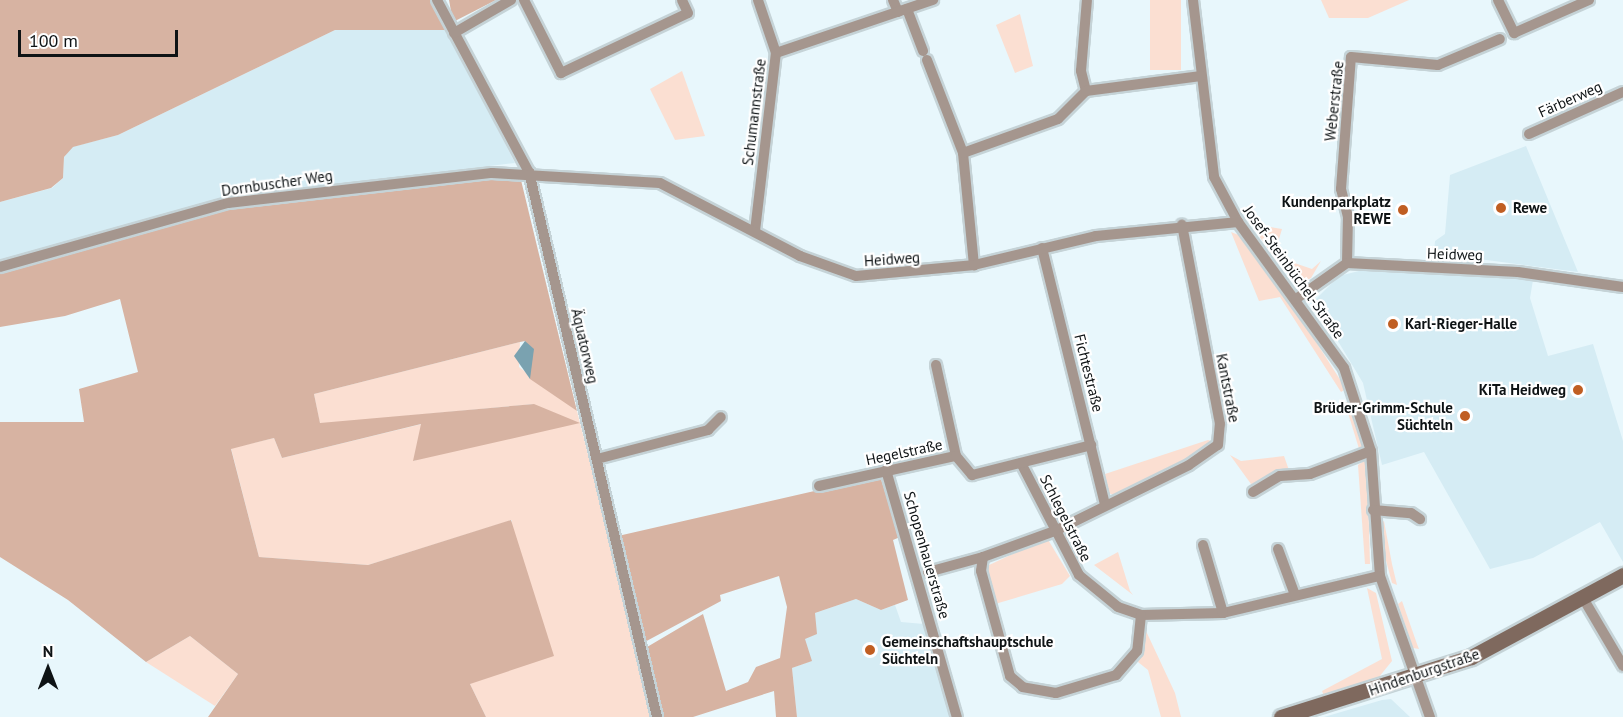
<!DOCTYPE html>
<html>
<head>
<meta charset="utf-8">
<style>
	body { margin:0 }
	#map { position:relative; width:1623px; height:717px; overflow:hidden; background:#e8f7fc; font-family:"PT Sans",sans-serif }
	div>[style] { position:absolute }
	[style*='--x'] { left:calc(var(--x)*1px); top:calc(var(--y)*1px); width:calc(var(--w)*1px); rotate:calc(var(--a)*1deg) }
	.built>* { inset:0; background:#d5ecf4 }
	.green>* { inset:0; background:#fbdfd2; transform-origin:0 0 }
	.forest>* { inset:0; background:#d7b3a2 }
	.water>* { inset:0; background:#7aa2b0 }
	.roads { filter:drop-shadow(2px 0 #c5d3d7) drop-shadow(-2px 0 #c5d3d7) drop-shadow(0 2px #c5d3d7) drop-shadow(0 -2px #c5d3d7) }
	.minor>* { height:10px; margin:-5px; padding:0 5px; transform-origin:5px; border-radius:5px; background:#a5968e }
	.secondary>* { height:15px; margin:-7.5px; padding:0 7.5px; transform-origin:7.5px; border-radius:7.5px; background:#7f695e }
	.dots>* { width:16px; height:16px; translate:-50% -50%; box-sizing:border-box; border:3px solid #fff; border-radius:50% }
	span { translate:-50% -50%; white-space:nowrap; text-align:center; line-height:1.15; -webkit-text-stroke:4.5px #fff; paint-order:stroke }
	.street-label { font-size:15px; color:#0e1315 }
	.poi-label { font-size:15px; color:#0e1315; font-weight:700 }
	.right { translate:-100% -50%; text-align:right }
	.left { translate:0 -50%; text-align:left }
	.north { position:absolute; left:18px; top:639px; width:60px; height:60px; -webkit-text-stroke:4px #fff; paint-order:stroke; rotate:0deg; font-size:16px; font-weight:700; line-height:24px; text-align:center; color:#0e1315 }
	.north::after { content:''; display:block; margin:auto; width:21px; height:27px; background:#0e1315; clip-path:polygon(50% 0,100% 100%,50% 72%,0 100%) }
	.scale { position:absolute; left:18px; top:30px; width:160px; height:27px; box-sizing:border-box; border:3px solid #0e1315; border-top:0; padding-left:8px; font-size:18px; line-height:21px; white-space:nowrap; color:#0e1315; -webkit-text-stroke:4px #fff; paint-order:stroke }
</style>
</head>
<body>
<div id="map">
	<div class="built">
		<div style="clip-path:polygon(335px 30px,447px 30px,515px 163px,227px 198px,0 260px,0 202px,52px 188px,63px 178px,64px 157px,72px 147px,118px 135px)"></div>
		<div style="clip-path:polygon(1526px 146px,1578px 272px,1434px 253px,1435px 241px,1445px 234px,1450px 175px)"></div>
		<div style="clip-path:polygon(1363px 270px,1533px 280px,1530px 298px,1548px 356px,1593px 344px,1623px 441px,1623px 562px,1600px 522px,1533px 558px,1490px 569px,1424px 452px,1382px 465px,1363px 383px,1314px 301px,1339px 276px)"></div>
		<div style="clip-path:polygon(856px 599px,881px 610px,895px 605px,901px 622px,924px 624px,950px 717px,797px 717px,792px 668px,811px 661px,804px 638px,815px 613px)"></div>
		<div style="clip-path:polygon(1391px 699px,1410px 717px,1324px 717px,1382px 700px)"></div>
	</div>
	<div class="green">
		<div style="left:1150px;top:0;width:31px;height:70px"></div>
		<div style="clip-path:polygon(1321px 0,1409px 0,1368px 18px,1329px 18px)"></div>
		<div style="clip-path:polygon(1020px 14px,1033px 66px,1015px 73px,996px 25px)"></div>
		<div style="clip-path:polygon(682px 71px,705px 136px,675px 140px,650px 89px)"></div>
		<div style="clip-path:polygon(494px 176px,497px 179px,229px 209px,250px 204px)"></div>
		<div style="clip-path:polygon(1259px 225px,1282px 229px,1274px 256px,1312px 269px,1321px 261px,1311px 278px,1297px 285px,1273px 256px,1257px 233px)"></div>
		<div style="clip-path:polygon(1231px 232px,1241px 236px,1288px 298px,1346px 389px,1341px 392px,1280px 297px,1259px 301px)"></div>
		<div style="clip-path:polygon(520px 342px,519px 367px,577px 411px,654px 717px,486px 717px,470px 684px,512px 520px,368px 565px,259px 557px,231px 448px,274px 438px,282px 458px,422px 424px,414px 461px,534px 404px,320px 424px,314px 394px)"></div>
		<div style="clip-path:polygon(1351px 401px,1363px 449px,1360px 452px,1345px 403px)"></div>
		<div style="clip-path:polygon(1208px 440px,1214px 442px,1192px 458px,1115px 496px,1109px 493px,1105px 474px)"></div>
		<div style="clip-path:polygon(1230px 455px,1241px 461px,1284px 456px,1290px 473px,1251px 484px)"></div>
		<div style="clip-path:polygon(1367px 459px,1370px 564px,1365px 564px,1358px 465px)"></div>
		<div style="clip-path:polygon(1384px 521px,1392px 564px,1397px 585px,1392px 583px,1384px 553px,1379px 525px)"></div>
		<div style="clip-path:polygon(1047px 538px,1070px 576px,1062px 584px,995px 604px,987px 566px)"></div>
		<div style="clip-path:polygon(1118px 552px,1130px 591px,1133px 595px,1094px 565px)"></div>
		<div style="clip-path:polygon(1367px 588px,1376px 593px,1392px 661px,1379px 677px,1324px 696px,1322px 691px,1382px 659px)"></div>
		<div style="clip-path:polygon(1402px 601px,1417px 644px,1419px 649px,1413px 648px,1398px 604px)"></div>
		<div style="clip-path:polygon(1146px 631px,1175px 693px,1181px 717px,1161px 717px,1148px 670px,1138px 662px)"></div>
		<div style="clip-path:polygon(190px 636px,238px 674px,215px 706px,146px 662px)"></div>
	</div>
	<div class="forest">
		<div style="clip-path:polygon(0 0,431px 0,447px 30px,335px 30px,118px 135px,73px 147px,64px 157px,63px 178px,51px 188px,0 202px)"></div>
		<div style="clip-path:polygon(449px 0,496px 0,453px 22px)"></div>
		<div style="clip-path:polygon(520px 176px,577px 411px,530px 379px,525px 341px,520px 342px,314px 394px,320px 423px,534px 404px,580px 423px,413px 461px,421px 424px,282px 458px,274px 438px,231px 449px,259px 557px,368px 565px,511px 520px,554px 656px,470px 684px,486px 717px,208px 717px,238px 674px,190px 636px,146px 662px,68px 600px,0 557px,0 422px,84px 422px,79px 389px,138px 372px,120px 299px,65px 316px,0 327px,0 272px,229px 209px)"></div>
		<div style="clip-path:polygon(880px 476px,900px 537px,893px 540px,908px 600px,881px 610px,856px 599px,815px 613px,817px 634px,805px 639px,812px 661px,792px 668px,797px 717px,776px 717px,774px 691px,693px 717px,659px 717px,642px 650px,703px 614px,726px 691px,748px 682px,756px 667px,780px 658px,787px 607px,779px 576px,720px 595px,721px 601px,641px 644px,618px 536px)"></div>
	</div>
	<div class="water">
		<div style="clip-path:polygon(525px 341px,534px 349px,530px 379px,514px 356px)"></div>
	</div>
	<div class="roads">
		<div class="minor">
			<div style="--x:437;--y:0;--w:195;--a:61.9"></div>
			<div style="--x:529;--y:172;--w:560;--a:76.78"></div>
			<div style="--x:524;--y:0;--w:82;--a:63.1"></div>
			<div style="--x:561;--y:73;--w:140;--a:-25.3"></div>
			<div style="--x:688;--y:13;--w:14;--a:-115"></div>
			<div style="--x:893;--y:0;--w:13;--a:67"></div>
			<div style="--x:1193;--y:0;--w:178;--a:83.2"></div>
			<div style="--x:1214;--y:177;--w:51;--a:61.9"></div>
			<div style="--x:1238;--y:222;--w:180;--a:54"></div>
			<div style="--x:1344;--y:368;--w:87;--a:72"></div>
			<div style="--x:1371;--y:451;--w:125;--a:85.9"></div>
			<div style="--x:1380;--y:576;--w:150;--a:70.5"></div>
			<div style="--x:1498;--y:0;--w:37;--a:64"></div>
			<div style="--x:1514;--y:33;--w:82;--a:-23.7"></div>
			<div style="--x:907;--y:9;--w:45;--a:69.1"></div>
			<div style="--x:454;--y:33;--w:66;--a:-30.1"></div>
			<div style="--x:776;--y:53;--w:166;--a:-18.7"></div>
			<div style="--x:927;--y:60;--w:100;--a:68.8"></div>
			<div style="--x:963;--y:153;--w:113;--a:84.4"></div>
			<div style="--x:1086;--y:91;--w:21;--a:-104"></div>
			<div style="--x:1081;--y:71;--w:71;--a:-85.2"></div>
			<div style="--x:1529;--y:134;--w:103;--a:-24.1"></div>
			<div style="--x:963;--y:153;--w:101;--a:-19.7"></div>
			<div style="--x:1058;--y:119;--w:40;--a:-45"></div>
			<div style="--x:1086;--y:91;--w:116;--a:-7.4"></div>
			<div style="--x:755;--y:231;--w:179;--a:-83.3"></div>
			<div style="--x:776;--y:53;--w:56;--a:-108.8"></div>
			<div style="--x:1042;--y:248;--w:265;--a:76.2"></div>
			<div style="--x:1347;--y:263;--w:46;--a:-88.8"></div>
			<div style="--x:1348;--y:217;--w:29;--a:-104"></div>
			<div style="--x:1341;--y:189;--w:132;--a:-85.7"></div>
			<div style="--x:1351;--y:57;--w:87;--a:5.3"></div>
			<div style="--x:1438;--y:65;--w:67;--a:-22.8"></div>
			<div style="--x:0;--y:267;--w:237;--a:-15.7"></div>
			<div style="--x:228;--y:203;--w:266;--a:-6.5"></div>
			<div style="--x:492;--y:173;--w:168;--a:3.4"></div>
			<div style="--x:660;--y:183;--w:158;--a:27.5"></div>
			<div style="--x:800;--y:256;--w:59;--a:19.7"></div>
			<div style="--x:856;--y:276;--w:119;--a:-5.3"></div>
			<div style="--x:974;--y:265;--w:125;--a:-13.4"></div>
			<div style="--x:1096;--y:236;--w:143;--a:-5.6"></div>
			<div style="--x:1296;--y:299;--w:62;--a:-35.2"></div>
			<div style="--x:1347;--y:263;--w:171;--a:3"></div>
			<div style="--x:1518;--y:272;--w:106;--a:8.1"></div>
			<div style="--x:936;--y:365;--w:93;--a:77.6"></div>
			<div style="--x:597;--y:459;--w:115;--a:-14.6"></div>
			<div style="--x:708;--y:430;--w:18;--a:-45"></div>
			<div style="--x:1021;--y:463;--w:126;--a:62.6"></div>
			<div style="--x:1079;--y:575;--w:50;--a:39.4"></div>
			<div style="--x:1118;--y:607;--w:24;--a:19"></div>
			<div style="--x:1141;--y:615;--w:82;--a:-1.4"></div>
			<div style="--x:1223;--y:613;--w:161;--a:-13.3"></div>
			<div style="--x:886;--y:470;--w:257;--a:74"></div>
			<div style="--x:819;--y:486;--w:140;--a:-12.4"></div>
			<div style="--x:956;--y:456;--w:25;--a:50"></div>
			<div style="--x:972;--y:475;--w:123;--a:-14.1"></div>
			<div style="--x:1253;--y:492;--w:31;--a:-31"></div>
			<div style="--x:1280;--y:476;--w:30;--a:-4"></div>
			<div style="--x:1310;--y:474;--w:65;--a:-20.7"></div>
			<div style="--x:1373;--y:510;--w:38;--a:5"></div>
			<div style="--x:1411;--y:513;--w:11;--a:34"></div>
			<div style="--x:1203;--y:545;--w:71;--a:73.6"></div>
			<div style="--x:1278;--y:549;--w:49;--a:69.7"></div>
			<div style="--x:928;--y:572;--w:57;--a:-15.3"></div>
			<div style="--x:1583;--y:598;--w:79;--a:59.5"></div>
			<div style="--x:1141;--y:615;--w:36;--a:96"></div>
			<div style="--x:1137;--y:651;--w:32;--a:131"></div>
			<div style="--x:1116;--y:675;--w:63;--a:163.3"></div>
			<div style="--x:1056;--y:693;--w:34;--a:-170"></div>
			<div style="--x:1023;--y:687;--w:17;--a:-140"></div>
			<div style="--x:1010;--y:676;--w:109;--a:-105.4"></div>
			<div style="--x:981;--y:571;--w:14;--a:-82"></div>
			<div style="--x:983;--y:557;--w:77;--a:-19.9"></div>
			<div style="--x:1055;--y:531;--w:149;--a:-26.2"></div>
			<div style="--x:1189;--y:465;--w:35;--a:-35"></div>
			<div style="--x:1218;--y:445;--w:21;--a:-85"></div>
			<div style="--x:1220;--y:424;--w:203;--a:-100.8"></div>
		</div>
		<div class="secondary">
			<div style="--x:1281;--y:717;--w:199;--a:-17.5"></div>
			<div style="--x:1471;--y:657;--w:173;--a:-28.3"></div>
		</div>
	</div>
	<div class="dots">
		<div style="left:1501px;top:208px;background:#c05e22"></div>
		<div style="left:1403px;top:210px;background:#c05e22"></div>
		<div style="left:1393px;top:324px;background:#c05e22"></div>
		<div style="left:1578px;top:390px;background:#c05e22"></div>
		<div style="left:1465px;top:416px;background:#c05e22"></div>
		<div style="left:870px;top:650px;background:#c05e22"></div>
	</div>
	<div class="street-label">
		<span style="left:1570px;top:99px;rotate:-24deg">Färberweg</span>
		<span style="left:1334px;top:101px;rotate:-84deg">Weberstraße</span>
		<span style="left:754px;top:112px;rotate:-83deg">Schumannstraße</span>
		<span style="left:277px;top:183px;rotate:-8deg">Dornbuscher Weg</span>
		<span style="left:1455px;top:254px;rotate:2deg">Heidweg</span>
		<span style="left:892px;top:259px;rotate:-4deg">Heidweg</span>
		<span style="left:1294px;top:272px;rotate:54deg">Josef-Steinbüchel-Straße</span>
		<span style="left:585px;top:346px;rotate:77deg">Äquatorweg</span>
		<span style="left:1089px;top:373px;rotate:76deg">Fichtestraße</span>
		<span style="left:1228px;top:388px;rotate:79deg">Kantstraße</span>
		<span style="left:904px;top:452px;rotate:-12deg">Hegelstraße</span>
		<span style="left:1066px;top:518px;rotate:63deg">Schlegelstraße</span>
		<span style="left:927px;top:555px;rotate:74deg">Schopenhauerstraße</span>
		<span style="left:1424px;top:672px;rotate:-19deg">Hindenburgstraße</span>
	</div>
	<div class="poi-label">
		<span class="right" style="left:1391px;top:210px">Kundenparkplatz<br>REWE</span>
		<span class="left" style="left:1513px;top:208px">Rewe</span>
		<span class="left" style="left:1405px;top:324px">Karl-Rieger-Halle</span>
		<span class="right" style="left:1566px;top:390px">KiTa Heidweg</span>
		<span class="right" style="left:1453px;top:416px">Brüder-Grimm-Schule<br>Süchteln</span>
		<span class="left" style="left:882px;top:650px">Gemeinschaftshauptschule<br>Süchteln</span>
	</div>
	<div class="north">N</div>
	<div class="scale">100 m</div>
</div>
</body>
</html>
